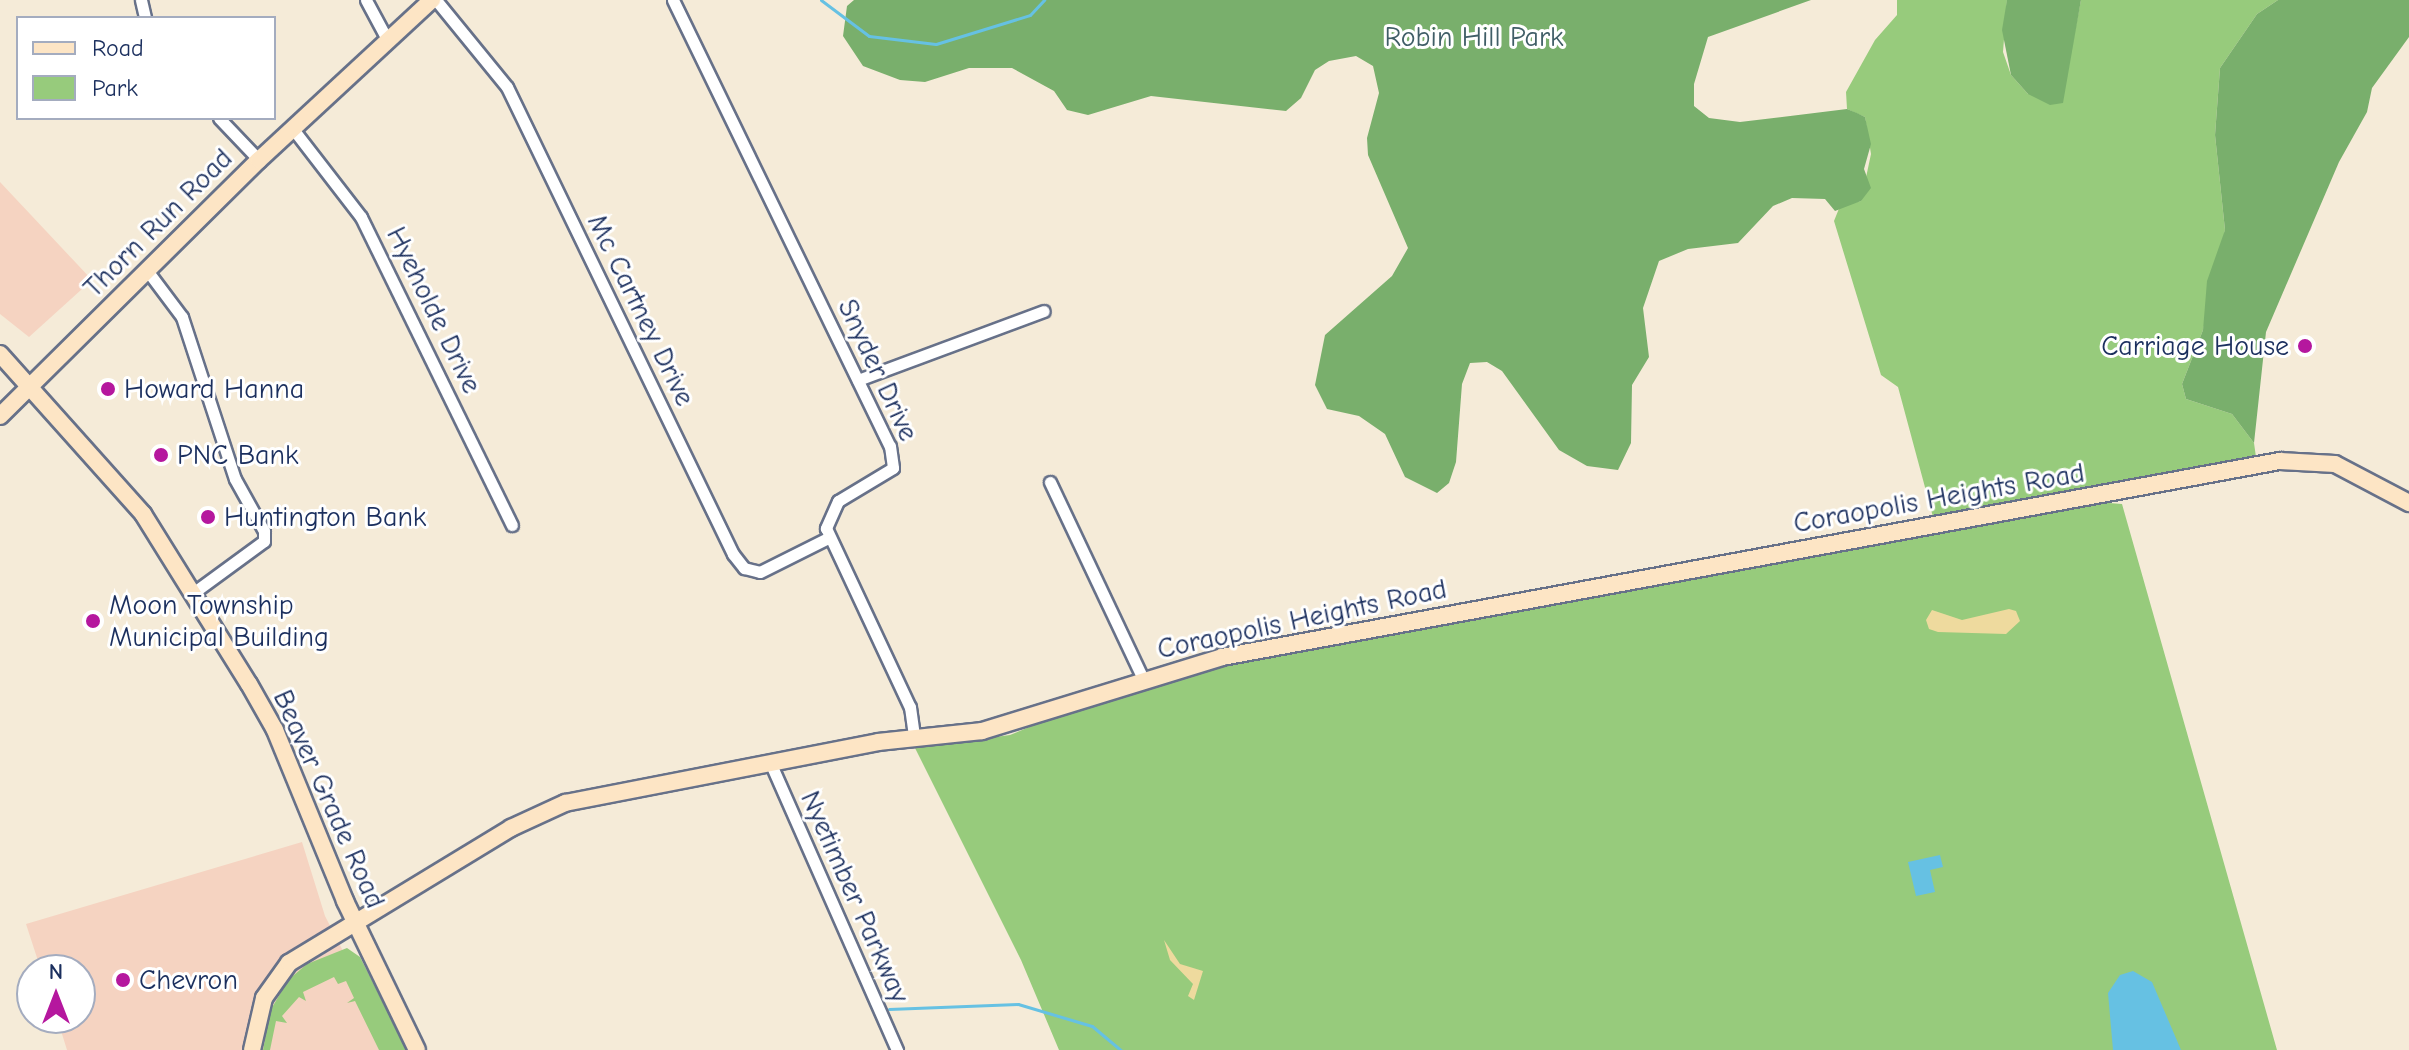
<!DOCTYPE html>
<html>
<head>
<meta charset="utf-8">
<style>
	body { margin:0 }
	#map { position:relative; width:2409px; height:1050px; overflow:hidden; background:#f5ebd8; font-family:"Comic Neue",sans-serif }
	div>[style] { position:absolute }
	[style*='--x'] { left:calc(var(--x)*1px); top:calc(var(--y)*1px); width:calc(var(--w)*1px); rotate:calc(var(--a)*1deg) }
	.built>* { inset:0; background:#f5d3c1 }
	.green>* { inset:0; background:#97cb7c }
	.forest>* { inset:0; background:#79af6c }
	.sand>* { inset:0; background:#eeda9e }
	.water>* { inset:0; background:#66c1e3 }
	.stream>* { height:3px; margin:-1.5px; padding:0 1.5px; transform-origin:1.5px; border-radius:1.5px; background:#66c1e3 }
	.roads { filter:drop-shadow(2px 0 #677189) drop-shadow(-2px 0 #677189) drop-shadow(0 2px #677189) drop-shadow(0 -2px #677189) }
	.street>* { height:11px; margin:-5.5px; padding:0 5.5px; transform-origin:5.5px; border-radius:5.5px; background:#fff }
	.secondary>* { height:16px; margin:-8px; padding:0 8px; transform-origin:8px; border-radius:8px; background:#fde5c5 }
	.dots>* { width:22px; height:22px; translate:-50% -50%; box-sizing:border-box; border:4px solid #fff; border-radius:50% }
	span { translate:-50% -50%; white-space:nowrap; text-align:center; line-height:1.15; -webkit-text-stroke:6px #fff; paint-order:stroke }
	.park-label { font-size:28px; color:#405e67 }
	.street-label { font-size:28px; color:#1b2f5e }
	.poi-label { font-size:28px; color:#1b2f5e }
	.right { translate:-100% -50%; text-align:right }
	.left { translate:0 -50%; text-align:left }
	.legend { position:absolute; left:16px; top:16px; width:260px; height:104px; box-sizing:border-box; background:#fff; border:2px solid #a4acbf; margin:0; padding:10px 14px; list-style:none; font-size:24px; color:#1b2f5e }
	.legend li { display:flex; align-items:center; gap:16px; height:40px }
	.legend b { width:40px; border:2px solid #a4acbf }
	.north { position:absolute; left:16px; top:954px; width:80px; height:80px; box-sizing:border-box; background:#fff; border:2px solid #a4acbf; border-radius:50%; rotate:0deg; font-size:22px; font-weight:700; line-height:32px; text-align:center; color:#1b2f5e }
	.north::after { content:''; display:block; margin:auto; width:28px; height:36px; background:#b5179e; clip-path:polygon(50% 0,100% 100%,50% 72%,0 100%) }
</style>
</head>
<body>
<div id="map">
	<div class="built">
		<div style="clip-path:polygon(0 182px,92px 280px,29px 337px,0 314px)"></div>
		<div style="clip-path:polygon(302px 842px,325px 916px,394px 1050px,67px 1050px,57px 1018px,80px 1018px,80px 970px,41px 970px,26px 924px)"></div>
	</div>
	<div class="green">
		<div style="clip-path:polygon(1897px 0,2007px 0,2003px 52px,2011px 75px,2028px 94px,2069px 61px,2081px 0,2278px 0,2257px 14px,2220px 68px,2215px 135px,2225px 230px,2203px 330px,2182px 384px,2186px 399px,2232px 414px,2254px 443px,2256px 457px,1933px 517px,1898px 387px,1881px 375px,1834px 221px,1840px 206px,1861px 201px,1871px 154px,1865px 117px,1847px 109px,1846px 92px,1875px 40px,1897px 15px)"></div>
		<div style="clip-path:polygon(2096px 502px,2122px 504px,2277px 1050px,1059px 1050px,1021px 960px,915px 748px,1010px 735px,1073px 709px,1236px 661px)"></div>
		<div style="clip-path:polygon(347px 948px,360px 957px,407px 1050px,379px 1050px,355px 1001px,347px 1003px,354px 998px,346px 981px,338px 984px,334px 977px,303px 992px,306px 1001px,299px 997px,282px 1016px,287px 1023px,276px 1021px,270px 1050px,263px 1050px,270px 1011px,288px 980px,307px 964px)"></div>
	</div>
	<div class="forest">
		<div style="clip-path:polygon(854px 0,1811px 0,1708px 37px,1694px 84px,1694px 106px,1709px 118px,1740px 122px,1847px 109px,1857px 113px,1865px 117px,1871px 144px,1864px 169px,1871px 188px,1861px 201px,1835px 211px,1825px 199px,1792px 198px,1773px 206px,1738px 243px,1688px 249px,1659px 261px,1643px 308px,1649px 357px,1632px 385px,1631px 443px,1618px 470px,1587px 466px,1559px 450px,1502px 371px,1487px 362px,1470px 363px,1462px 384px,1456px 462px,1449px 483px,1437px 493px,1405px 477px,1385px 434px,1359px 416px,1327px 409px,1315px 385px,1325px 335px,1392px 276px,1408px 248px,1368px 155px,1367px 138px,1379px 93px,1373px 66px,1356px 56px,1329px 61px,1315px 70px,1301px 98px,1286px 111px,1151px 96px,1088px 115px,1067px 110px,1054px 91px,1012px 68px,969px 68px,925px 82px,900px 80px,863px 66px,843px 36px,847px 6px)"></div>
		<div style="clip-path:polygon(2007px 0,2081px 0,2063px 103px,2050px 105px,2028px 94px,2011px 75px,2002px 30px)"></div>
		<div style="clip-path:polygon(2278px 0,2409px 0,2409px 37px,2372px 88px,2367px 112px,2339px 162px,2266px 332px,2254px 443px,2232px 414px,2186px 399px,2182px 384px,2203px 330px,2207px 281px,2225px 230px,2215px 135px,2220px 68px,2257px 14px)"></div>
	</div>
	<div class="sand">
		<div style="clip-path:polygon(2009px 609px,2016px 611px,2020px 621px,2006px 634px,1938px 632px,1929px 629px,1926px 620px,1932px 610px,1962px 620px)"></div>
		<div style="clip-path:polygon(1164px 940px,1180px 964px,1203px 971px,1194px 1000px,1188px 996px,1193px 984px,1170px 960px)"></div>
	</div>
	<div class="water">
		<div style="clip-path:polygon(1940px 855px,1943px 867px,1930px 870px,1935px 892px,1916px 896px,1908px 862px)"></div>
		<div style="clip-path:polygon(2133px 971px,2152px 982px,2181px 1050px,2113px 1050px,2108px 993px,2120px 975px)"></div>
	</div>
	<div class="stream">
		<div style="--x:821;--y:0;--w:60;--a:36.9"></div>
		<div style="--x:869;--y:36;--w:67;--a:6.8"></div>
		<div style="--x:936;--y:44;--w:98;--a:-17.1"></div>
		<div style="--x:1030;--y:15;--w:21;--a:-47"></div>
		<div style="--x:889;--y:1009;--w:129;--a:-2.2"></div>
		<div style="--x:1018;--y:1004;--w:77;--a:16.6"></div>
		<div style="--x:1092;--y:1026;--w:38;--a:40"></div>
	</div>
	<div class="roads">
		<div class="street">
			<div style="--x:141;--y:0;--w:18;--a:77"></div>
			<div style="--x:366;--y:0;--w:47;--a:61.8"></div>
			<div style="--x:436;--y:0;--w:112;--a:50.8"></div>
			<div style="--x:507;--y:87;--w:519;--a:64.18"></div>
			<div style="--x:733;--y:554;--w:18;--a:52"></div>
			<div style="--x:744;--y:568;--w:16;--a:14"></div>
			<div style="--x:760;--y:572;--w:76;--a:-26.6"></div>
			<div style="--x:673;--y:0;--w:496;--a:64.1"></div>
			<div style="--x:890;--y:446;--w:22;--a:82"></div>
			<div style="--x:893;--y:468;--w:64;--a:149"></div>
			<div style="--x:838;--y:501;--w:30;--a:114"></div>
			<div style="--x:826;--y:528;--w:198;--a:64.9"></div>
			<div style="--x:910;--y:707;--w:30;--a:82"></div>
			<div style="--x:219;--y:118;--w:58;--a:46.4"></div>
			<div style="--x:293;--y:129;--w:111;--a:52.3"></div>
			<div style="--x:361;--y:217;--w:343;--a:63.9"></div>
			<div style="--x:146;--y:269;--w:60;--a:53.1"></div>
			<div style="--x:182;--y:317;--w:170;--a:71.9"></div>
			<div style="--x:235;--y:479;--w:60;--a:60.9"></div>
			<div style="--x:264;--y:531;--w:10;--a:90"></div>
			<div style="--x:264;--y:541;--w:88;--a:143.8"></div>
			<div style="--x:858;--y:380;--w:198;--a:-20.4"></div>
			<div style="--x:1050;--y:482;--w:218;--a:64.7"></div>
			<div style="--x:770;--y:762;--w:315;--a:66.2"></div>
		</div>
		<div class="secondary">
			<div style="--x:0;--y:354;--w:215;--a:48.2"></div>
			<div style="--x:143;--y:514;--w:200;--a:58.1"></div>
			<div style="--x:249;--y:684;--w:53;--a:60.5"></div>
			<div style="--x:275;--y:730;--w:185;--a:67.7"></div>
			<div style="--x:345;--y:901;--w:165;--a:64.2"></div>
			<div style="--x:0;--y:416;--w:364;--a:-44.7"></div>
			<div style="--x:259;--y:160;--w:236;--a:-42.8"></div>
			<div style="--x:252;--y:1050;--w:53;--a:-77"></div>
			<div style="--x:264;--y:998;--w:43;--a:-54.5"></div>
			<div style="--x:289;--y:963;--w:260;--a:-31.3"></div>
			<div style="--x:511;--y:828;--w:60;--a:-24.8"></div>
			<div style="--x:565;--y:803;--w:319;--a:-11"></div>
			<div style="--x:878;--y:742;--w:105;--a:-6"></div>
			<div style="--x:982;--y:731;--w:251;--a:-17.1"></div>
			<div style="--x:1222;--y:657;--w:1076;--a:-10.5"></div>
			<div style="--x:2280;--y:461;--w:55;--a:3.1"></div>
			<div style="--x:2335;--y:464;--w:84;--a:27.8"></div>
		</div>
	</div>
	<div class="dots">
		<div style="left:2305px;top:346px;background:#b5179e"></div>
		<div style="left:108px;top:389px;background:#b5179e"></div>
		<div style="left:161px;top:455px;background:#b5179e"></div>
		<div style="left:208px;top:517px;background:#b5179e"></div>
		<div style="left:93px;top:621px;background:#b5179e"></div>
		<div style="left:123px;top:980px;background:#b5179e"></div>
	</div>
	<div class="park-label">
		<span style="left:1474px;top:37px">Robin Hill Park</span>
	</div>
	<div class="street-label">
		<span style="left:158px;top:223px;rotate:-45deg">Thorn Run Road</span>
		<span style="left:434px;top:310px;rotate:64deg">Hyeholde Drive</span>
		<span style="left:641px;top:310px;rotate:64deg">Mc Cartney Drive</span>
		<span style="left:878px;top:370px;rotate:65deg">Snyder Drive</span>
		<span style="left:1939px;top:498px;rotate:-10deg">Coraopolis Heights Road</span>
		<span style="left:1302px;top:619px;rotate:-12deg">Coraopolis Heights Road</span>
		<span style="left:329px;top:799px;rotate:66deg">Beaver Grade Road</span>
		<span style="left:855px;top:897px;rotate:66deg">Nyetimber Parkway</span>
	</div>
	<div class="poi-label">
		<span class="right" style="left:2289px;top:346px">Carriage House</span>
		<span class="left" style="left:124px;top:389px">Howard Hanna</span>
		<span class="left" style="left:177px;top:455px">PNC Bank</span>
		<span class="left" style="left:224px;top:517px">Huntington Bank</span>
		<span class="left" style="left:109px;top:621px">Moon Township<br>Municipal Building</span>
		<span class="left" style="left:139px;top:980px">Chevron</span>
	</div>
	<ul class="legend">
	<li><b style="height:10px;background:#fde5c5"></b>Road</li>
	<li><b style="height:22px;background:#97cb7c"></b>Park</li>
	</ul>
	<div class="north">N</div>
</div>
</body>
</html>
